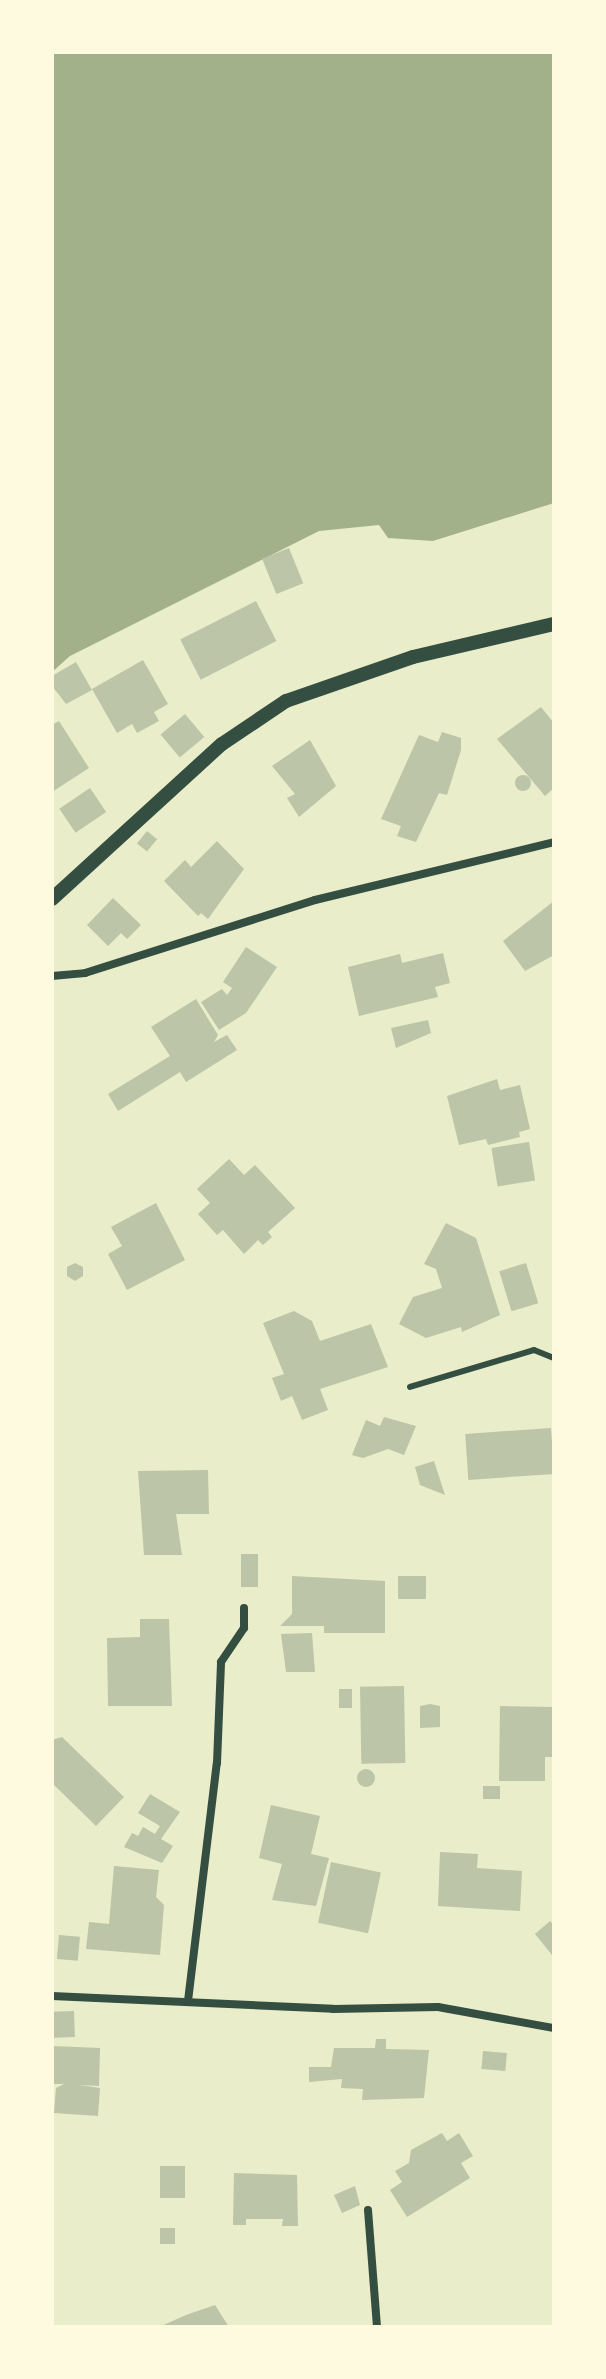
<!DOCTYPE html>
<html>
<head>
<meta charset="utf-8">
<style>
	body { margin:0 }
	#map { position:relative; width:606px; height:2379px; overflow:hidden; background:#e9edc9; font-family:Poppins,sans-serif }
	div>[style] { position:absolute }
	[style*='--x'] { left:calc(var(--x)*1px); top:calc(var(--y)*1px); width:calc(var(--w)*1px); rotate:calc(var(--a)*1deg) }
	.water>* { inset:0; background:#a3b18a }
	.building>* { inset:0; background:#bcc5a7; transform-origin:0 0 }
	.round { border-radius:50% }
	.service>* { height:6px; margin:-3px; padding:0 3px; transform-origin:3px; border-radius:3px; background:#344e41 }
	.minor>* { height:8px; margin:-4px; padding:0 4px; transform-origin:4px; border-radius:4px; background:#344e41 }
	.tertiary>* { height:14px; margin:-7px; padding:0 7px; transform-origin:7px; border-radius:7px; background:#344e41 }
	span { translate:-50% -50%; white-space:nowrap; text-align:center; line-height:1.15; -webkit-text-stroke:7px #fefae0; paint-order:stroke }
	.frame { position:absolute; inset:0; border:54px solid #fefae0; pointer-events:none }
</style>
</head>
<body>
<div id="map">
	<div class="water">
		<div style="clip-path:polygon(52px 52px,554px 52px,554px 503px,433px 541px,388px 538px,379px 525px,319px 531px,70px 656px,52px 672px)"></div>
	</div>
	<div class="building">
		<div style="left:289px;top:548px;width:38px;height:29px;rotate:68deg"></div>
		<div style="left:256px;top:601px;width:45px;height:85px;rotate:63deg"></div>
		<div style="clip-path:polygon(143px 660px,168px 704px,154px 712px,159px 721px,137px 733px,132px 724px,117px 733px,92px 689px)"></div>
		<div style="clip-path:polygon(76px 662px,92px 690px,66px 704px,52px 686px,52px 676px)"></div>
		<div style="clip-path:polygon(541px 707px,554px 723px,554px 788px,545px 796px,497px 739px)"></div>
		<div style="left:185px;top:714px;width:30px;height:32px;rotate:50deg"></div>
		<div style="clip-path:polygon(59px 721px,89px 768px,52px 792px,52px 725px)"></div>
		<div style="clip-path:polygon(442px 732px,461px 738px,461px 750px,447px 795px,439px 793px,416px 842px,397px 836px,401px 826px,381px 819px,419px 735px,438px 742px)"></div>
		<div style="clip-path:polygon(310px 740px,336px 786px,299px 817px,287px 798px,295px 794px,272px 766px)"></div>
		<div class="round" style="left:515px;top:775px;width:16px;height:16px"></div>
		<div style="left:90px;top:788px;width:29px;height:37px;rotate:56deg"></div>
		<div style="left:147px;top:831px;width:13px;height:16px;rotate:39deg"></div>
		<div style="clip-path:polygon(217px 841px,244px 869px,208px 919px,201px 913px,198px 916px,164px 881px,185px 860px,191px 867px)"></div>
		<div style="clip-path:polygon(113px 898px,141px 925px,127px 939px,121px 933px,108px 946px,87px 925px)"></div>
		<div style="clip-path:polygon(554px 901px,554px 955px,525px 971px,503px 941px)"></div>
		<div style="clip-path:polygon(246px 947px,277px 967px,246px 1013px,219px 1030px,201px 1002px,222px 989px,227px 995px,232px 988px,223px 982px)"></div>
		<div style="clip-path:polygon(443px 953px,450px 983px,435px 987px,438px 997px,359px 1016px,348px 967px,400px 954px,402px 963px)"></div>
		<div style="clip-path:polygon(196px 999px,218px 1035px,214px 1042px,227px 1035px,237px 1050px,186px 1082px,180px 1072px,118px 1111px,108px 1094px,170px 1056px,151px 1027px)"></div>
		<div style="clip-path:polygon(428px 1020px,431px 1033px,396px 1048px,391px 1028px)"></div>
		<div style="clip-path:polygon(497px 1079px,500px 1090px,520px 1085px,530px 1129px,519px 1132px,520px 1137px,488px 1145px,486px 1139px,459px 1145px,447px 1096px)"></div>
		<div style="left:529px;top:1142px;width:39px;height:38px;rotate:81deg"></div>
		<div style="clip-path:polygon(229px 1159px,244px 1175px,255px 1165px,295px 1208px,268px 1232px,272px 1237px,263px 1245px,258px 1240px,244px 1254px,223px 1230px,217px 1235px,198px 1214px,210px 1203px,197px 1189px)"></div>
		<div style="clip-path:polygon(156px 1203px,185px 1260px,127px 1290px,108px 1254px,122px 1246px,111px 1227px)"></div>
		<div style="clip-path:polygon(446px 1223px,476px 1238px,500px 1315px,462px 1332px,461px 1327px,426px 1338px,399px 1324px,413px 1297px,442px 1288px,436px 1269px,424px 1264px)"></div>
		<div style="clip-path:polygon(75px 1263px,83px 1267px,83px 1276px,75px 1281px,67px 1276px,67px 1267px)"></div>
		<div style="left:526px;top:1263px;width:42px;height:28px;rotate:73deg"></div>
		<div style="clip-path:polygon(294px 1311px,312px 1321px,320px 1341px,371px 1324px,388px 1367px,320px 1389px,328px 1410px,302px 1420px,292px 1396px,281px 1401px,272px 1378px,284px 1374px,263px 1323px)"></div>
		<div style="clip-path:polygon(384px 1417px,416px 1426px,404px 1455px,388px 1449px,363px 1458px,352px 1455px,366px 1420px,380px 1426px)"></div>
		<div style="left:551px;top:1428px;width:46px;height:86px;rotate:86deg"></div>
		<div style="clip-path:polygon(434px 1461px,445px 1495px,420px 1485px,415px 1467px)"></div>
		<div style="clip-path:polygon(208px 1470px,209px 1514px,176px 1514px,182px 1555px,144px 1555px,138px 1471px)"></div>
		<div style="left:241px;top:1554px;width:17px;height:33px"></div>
		<div style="clip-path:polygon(292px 1576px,385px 1581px,385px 1633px,324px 1633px,324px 1626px,280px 1626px,292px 1614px)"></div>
		<div style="left:398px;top:1576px;width:28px;height:23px"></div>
		<div style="clip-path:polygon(140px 1619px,169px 1619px,172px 1706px,108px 1706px,107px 1638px,140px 1637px)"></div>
		<div style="clip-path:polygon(312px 1633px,315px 1672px,286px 1672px,281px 1634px)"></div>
		<div style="left:404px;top:1686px;width:77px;height:44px;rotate:89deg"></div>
		<div style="left:339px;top:1689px;width:13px;height:19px"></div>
		<div style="clip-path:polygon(430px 1704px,440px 1706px,440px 1727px,420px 1728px,420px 1706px)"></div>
		<div style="clip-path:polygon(500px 1706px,554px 1707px,554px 1757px,545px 1757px,545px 1781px,499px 1781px)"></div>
		<div style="clip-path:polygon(62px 1737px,124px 1797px,96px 1826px,52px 1783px,52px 1740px)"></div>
		<div class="round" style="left:357px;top:1769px;width:18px;height:18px"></div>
		<div style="left:483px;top:1786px;width:17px;height:13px"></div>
		<div style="clip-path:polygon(150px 1794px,180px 1812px,161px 1839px,173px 1846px,162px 1863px,124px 1847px,132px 1833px,138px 1836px,143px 1827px,155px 1834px,160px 1826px,138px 1813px)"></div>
		<div style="clip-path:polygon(271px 1805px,320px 1816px,311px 1854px,329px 1858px,316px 1906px,272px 1900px,282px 1864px,259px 1858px)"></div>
		<div style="clip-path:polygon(440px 1852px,478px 1854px,477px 1868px,522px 1871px,520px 1911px,438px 1906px)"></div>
		<div style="left:331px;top:1862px;width:51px;height:62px;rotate:12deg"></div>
		<div style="clip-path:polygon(114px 1866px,159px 1870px,156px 1897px,164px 1905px,160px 1955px,86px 1949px,89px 1922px,109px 1924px)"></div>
		<div style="clip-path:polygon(550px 1921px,554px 1925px,552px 1955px,535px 1934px)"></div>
		<div style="left:59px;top:1935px;width:21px;height:24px;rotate:5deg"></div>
		<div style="left:74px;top:2011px;width:26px;height:22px;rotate:88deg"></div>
		<div style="clip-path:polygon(376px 2039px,386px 2039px,386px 2049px,429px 2050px,424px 2098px,362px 2100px,363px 2089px,341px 2088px,342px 2079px,309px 2082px,309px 2067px,331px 2067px,334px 2048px,375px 2048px)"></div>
		<div style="clip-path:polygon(52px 2046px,100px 2048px,99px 2086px,79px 2085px,100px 2088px,98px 2116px,54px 2113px,56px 2088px,64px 2084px,52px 2084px)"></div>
		<div style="left:483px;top:2051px;width:24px;height:18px;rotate:5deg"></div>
		<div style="clip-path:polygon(442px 2133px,447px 2141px,459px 2133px,473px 2156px,461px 2163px,470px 2178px,407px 2217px,390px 2190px,402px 2182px,395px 2171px,409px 2163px,411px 2150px)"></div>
		<div style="left:160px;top:2166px;width:25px;height:32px"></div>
		<div style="clip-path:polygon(234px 2173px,297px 2175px,298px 2226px,282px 2226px,283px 2219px,246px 2219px,246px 2225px,233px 2225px)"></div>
		<div style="clip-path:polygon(355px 2186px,360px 2205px,342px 2213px,334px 2195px)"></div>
		<div style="left:160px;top:2228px;width:15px;height:16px"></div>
		<div style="clip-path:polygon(215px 2305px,229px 2327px,159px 2327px,186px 2315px)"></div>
	</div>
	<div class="service">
		<div style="--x:410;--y:1387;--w:129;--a:-16.6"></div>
		<div style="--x:534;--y:1350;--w:22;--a:22"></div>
	</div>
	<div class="minor">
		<div style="--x:52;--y:976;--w:33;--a:-5"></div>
		<div style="--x:85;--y:973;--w:241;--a:-17.6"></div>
		<div style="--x:315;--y:900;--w:246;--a:-13.6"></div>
		<div style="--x:52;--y:1996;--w:281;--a:2.6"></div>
		<div style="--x:333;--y:2009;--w:105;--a:-1.1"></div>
		<div style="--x:438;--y:2007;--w:118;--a:10.3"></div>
		<div style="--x:188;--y:2001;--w:240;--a:-83.1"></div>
		<div style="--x:217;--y:1763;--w:101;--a:-87.7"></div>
		<div style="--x:221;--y:1662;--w:41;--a:-55.9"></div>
		<div style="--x:244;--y:1628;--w:20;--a:-90"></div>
		<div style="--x:368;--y:2210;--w:117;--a:85.6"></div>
	</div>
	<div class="tertiary">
		<div style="--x:52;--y:899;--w:230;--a:-42.4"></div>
		<div style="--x:222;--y:744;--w:77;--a:-33.9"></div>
		<div style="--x:286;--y:701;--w:134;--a:-19.1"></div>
		<div style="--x:413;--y:657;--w:145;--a:-13.2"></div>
	</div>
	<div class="frame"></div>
</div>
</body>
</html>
